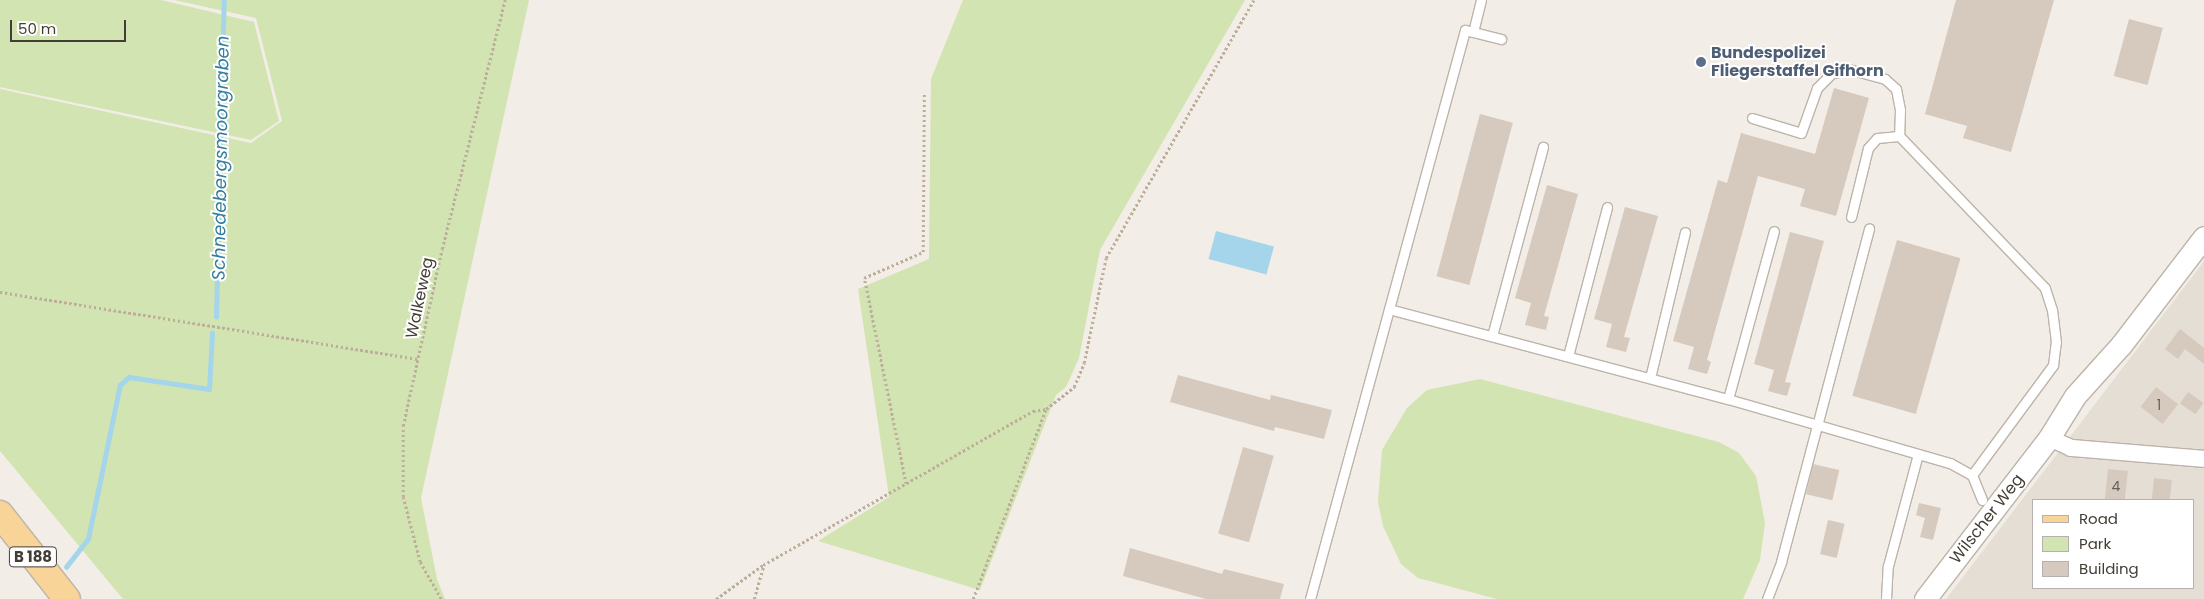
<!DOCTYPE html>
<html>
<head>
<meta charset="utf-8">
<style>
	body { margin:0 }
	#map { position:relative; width:2204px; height:599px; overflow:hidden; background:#f2ede6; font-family:Poppins,sans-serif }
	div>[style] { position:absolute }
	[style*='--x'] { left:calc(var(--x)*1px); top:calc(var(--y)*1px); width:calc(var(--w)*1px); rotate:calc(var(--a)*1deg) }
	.residential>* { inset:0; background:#e5ded4 }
	.green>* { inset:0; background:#d2e4b1 }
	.water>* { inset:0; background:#a5d5eb; transform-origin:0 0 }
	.stream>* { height:4.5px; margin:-2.25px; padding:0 2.25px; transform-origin:2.25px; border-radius:2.25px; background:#a5d5eb }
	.building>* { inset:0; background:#d6cabf; transform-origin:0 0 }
	.path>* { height:2.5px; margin-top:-1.25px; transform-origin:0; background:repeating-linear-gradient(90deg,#bdae9b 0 2.5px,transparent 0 5px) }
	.roads { filter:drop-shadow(1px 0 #bdb4a9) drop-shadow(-1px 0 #bdb4a9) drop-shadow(0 1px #bdb4a9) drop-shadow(0 -1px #bdb4a9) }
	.service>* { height:9px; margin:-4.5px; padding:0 4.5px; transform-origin:4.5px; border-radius:4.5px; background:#fff }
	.minor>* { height:16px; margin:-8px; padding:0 8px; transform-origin:8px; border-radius:8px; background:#fff }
	.tertiary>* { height:21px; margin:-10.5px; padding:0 10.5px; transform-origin:10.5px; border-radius:10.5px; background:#fff }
	.primary>* { height:26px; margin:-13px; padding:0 13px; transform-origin:13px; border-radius:13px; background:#f8d498 }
	.dots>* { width:14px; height:14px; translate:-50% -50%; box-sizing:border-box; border:2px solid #fff; border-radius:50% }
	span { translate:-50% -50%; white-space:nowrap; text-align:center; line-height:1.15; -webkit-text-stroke:4px #fff; paint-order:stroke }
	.number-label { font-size:14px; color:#686058 }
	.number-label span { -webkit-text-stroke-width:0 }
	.shield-label span { padding:1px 4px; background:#fff; border:1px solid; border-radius:4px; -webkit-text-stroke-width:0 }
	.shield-label { font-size:15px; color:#443d35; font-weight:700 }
	.service-label { font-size:16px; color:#4e5e75; font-weight:700 }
	.left { translate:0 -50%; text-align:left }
	.street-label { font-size:16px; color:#443d35 }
	.water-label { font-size:18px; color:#337da1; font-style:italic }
	.legend { position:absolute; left:2032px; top:499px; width:162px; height:90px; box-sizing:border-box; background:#fff; border:1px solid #b4b1ae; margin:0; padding:6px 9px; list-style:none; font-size:15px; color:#443d35 }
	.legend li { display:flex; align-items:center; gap:10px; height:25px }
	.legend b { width:25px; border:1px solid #b4b1ae }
	.scale { position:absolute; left:10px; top:20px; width:116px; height:22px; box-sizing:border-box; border:2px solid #443d35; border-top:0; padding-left:6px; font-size:15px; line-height:18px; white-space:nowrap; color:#443d35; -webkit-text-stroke:4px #fff; paint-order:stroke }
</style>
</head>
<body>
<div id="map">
	<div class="residential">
		<div style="clip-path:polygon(evenodd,2204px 261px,2204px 599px,1946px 599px,2047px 467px,2204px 261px,2033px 500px,2193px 500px,2193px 588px,2033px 588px,2033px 500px)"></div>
	</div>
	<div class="green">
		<div style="clip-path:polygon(0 0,161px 0,254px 22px,279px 121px,251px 140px,0 87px)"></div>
		<div style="clip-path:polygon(174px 0,529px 0,421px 498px,437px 579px,445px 599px,123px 599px,0 451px,0 89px,251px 143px,282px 121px,256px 18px)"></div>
		<div style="clip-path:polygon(963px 0,1245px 0,1100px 250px,1079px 358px,1066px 387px,1056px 395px,980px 590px,818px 541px,889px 497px,858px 289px,929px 259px,931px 79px)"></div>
		<div style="clip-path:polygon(1480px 379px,1719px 442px,1739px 453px,1756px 476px,1765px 523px,1760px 560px,1743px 599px,1497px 599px,1418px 578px,1401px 564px,1383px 526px,1378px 502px,1382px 450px,1407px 408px,1427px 390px)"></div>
	</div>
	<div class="water">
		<div style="left:1216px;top:231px;width:60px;height:29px;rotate:15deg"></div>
	</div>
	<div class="stream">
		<div style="--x:216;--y:317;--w:317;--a:-88.6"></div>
		<div style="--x:66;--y:567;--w:36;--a:-52"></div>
		<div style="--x:88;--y:539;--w:157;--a:-78.3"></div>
		<div style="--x:120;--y:385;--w:12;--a:-42"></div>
		<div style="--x:129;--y:377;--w:81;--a:8.5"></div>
		<div style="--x:209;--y:389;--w:56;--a:-86.9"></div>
	</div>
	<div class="building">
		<div style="clip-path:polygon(1956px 0,2054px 0,2011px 152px,1963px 138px,1967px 126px,1925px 114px)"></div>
		<div style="left:2129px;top:19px;width:35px;height:59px;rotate:15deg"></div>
		<div style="clip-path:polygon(1834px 88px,1869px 98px,1836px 216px,1800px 206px,1805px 189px,1758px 176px,1707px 360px,1711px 362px,1707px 374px,1688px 369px,1694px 347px,1673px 341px,1718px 180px,1727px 183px,1741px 133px,1815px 154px)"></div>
		<div style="left:1480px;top:114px;width:34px;height:168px;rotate:15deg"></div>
		<div style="clip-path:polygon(1547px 185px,1578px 194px,1544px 316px,1549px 317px,1546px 330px,1525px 325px,1531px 303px,1515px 298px)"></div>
		<div style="clip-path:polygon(1625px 207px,1658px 216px,1624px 337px,1630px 338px,1626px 352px,1606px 347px,1612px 324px,1594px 319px)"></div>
		<div style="clip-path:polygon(1790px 232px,1824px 241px,1785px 382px,1791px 383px,1787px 396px,1768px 391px,1774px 370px,1754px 364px)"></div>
		<div style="left:1897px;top:240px;width:66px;height:162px;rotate:16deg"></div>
		<div style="clip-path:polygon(2180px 329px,2204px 348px,2204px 364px,2185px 349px,2178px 359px,2165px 349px)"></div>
		<div style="clip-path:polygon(1178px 375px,1270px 400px,1271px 395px,1332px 410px,1324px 439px,1275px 427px,1274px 431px,1170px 402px)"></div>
		<div style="left:2156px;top:387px;width:28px;height:25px;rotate:38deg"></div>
		<div style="left:2188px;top:392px;width:19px;height:14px;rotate:35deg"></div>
		<div style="left:1243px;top:447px;width:32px;height:90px;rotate:16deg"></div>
		<div style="left:1813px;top:464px;width:27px;height:31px;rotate:13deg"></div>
		<div style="left:2108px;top:469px;width:20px;height:31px;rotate:6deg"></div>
		<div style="left:2154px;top:478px;width:18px;height:22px;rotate:6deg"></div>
		<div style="clip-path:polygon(1919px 503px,1941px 508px,1933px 540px,1920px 537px,1925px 518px,1916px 515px)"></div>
		<div style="left:1828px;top:520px;width:17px;height:35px;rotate:13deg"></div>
		<div style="clip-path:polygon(1130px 548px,1222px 574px,1224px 569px,1284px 584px,1280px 599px,1206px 599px,1123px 576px)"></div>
	</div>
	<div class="path">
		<div style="--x:0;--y:292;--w:423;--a:9.1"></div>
		<div style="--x:906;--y:484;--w:210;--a:-101.5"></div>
		<div style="--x:864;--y:278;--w:64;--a:-23.8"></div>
		<div style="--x:923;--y:252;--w:159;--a:-89.6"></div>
		<div style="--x:441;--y:599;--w:43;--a:-119.6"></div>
		<div style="--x:420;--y:562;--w:67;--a:-104.7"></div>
		<div style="--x:403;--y:497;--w:71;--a:-90"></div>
		<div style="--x:403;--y:426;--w:181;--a:-77.6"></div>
		<div style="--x:442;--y:249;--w:257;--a:-75.8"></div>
		<div style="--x:716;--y:599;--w:58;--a:-35.9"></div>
		<div style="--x:763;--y:565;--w:311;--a:-29.7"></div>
		<div style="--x:1033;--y:411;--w:13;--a:-9"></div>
		<div style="--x:1046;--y:409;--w:36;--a:-38"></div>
		<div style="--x:1074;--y:387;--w:26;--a:-67"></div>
		<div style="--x:1084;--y:363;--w:107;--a:-78.2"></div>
		<div style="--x:1106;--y:258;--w:297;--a:-60.2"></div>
		<div style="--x:754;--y:599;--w:33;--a:-74"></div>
		<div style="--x:973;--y:599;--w:204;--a:-69"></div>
	</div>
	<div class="roads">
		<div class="service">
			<div style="--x:1473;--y:32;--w:29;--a:14"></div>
			<div style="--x:1752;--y:118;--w:51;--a:17"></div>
			<div style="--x:1801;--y:133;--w:48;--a:-70.4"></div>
			<div style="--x:1817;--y:88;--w:21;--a:-45"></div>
			<div style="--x:1832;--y:73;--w:20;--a:-9"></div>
			<div style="--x:1852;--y:70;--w:34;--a:15"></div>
			<div style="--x:1885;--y:79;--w:15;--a:42"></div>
			<div style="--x:1896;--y:89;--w:21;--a:79"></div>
			<div style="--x:1900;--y:110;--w:26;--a:92"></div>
			<div style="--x:1389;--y:309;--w:351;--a:14.9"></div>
			<div style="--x:1728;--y:399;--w:231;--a:16.1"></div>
			<div style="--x:1950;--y:463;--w:25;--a:29"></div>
			<div style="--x:1972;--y:475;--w:137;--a:-53.6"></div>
			<div style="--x:2053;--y:365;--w:23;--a:-83"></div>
			<div style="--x:2056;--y:342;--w:32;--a:-97"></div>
			<div style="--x:2052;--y:310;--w:23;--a:-108"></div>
			<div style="--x:2045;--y:288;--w:211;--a:-133.8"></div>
			<div style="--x:1899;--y:136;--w:22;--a:175"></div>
			<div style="--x:1877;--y:138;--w:13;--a:132"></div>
			<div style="--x:1868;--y:148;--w:71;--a:103.8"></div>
			<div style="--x:1492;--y:336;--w:196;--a:-74.9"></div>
			<div style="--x:1568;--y:356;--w:154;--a:-75.3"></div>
			<div style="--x:1650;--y:378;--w:150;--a:-76.5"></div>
			<div style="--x:1728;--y:399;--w:174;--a:-74.7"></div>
			<div style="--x:1972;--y:475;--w:27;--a:68"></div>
			<div style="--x:1310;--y:599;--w:590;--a:-74.76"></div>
			<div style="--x:1465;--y:30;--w:8;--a:14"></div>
			<div style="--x:1473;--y:32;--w:33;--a:-76"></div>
			<div style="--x:1767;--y:599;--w:40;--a:-69"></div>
			<div style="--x:1781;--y:562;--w:345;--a:-75.2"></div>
			<div style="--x:1886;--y:599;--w:33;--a:-87"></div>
			<div style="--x:1888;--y:566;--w:116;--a:-75"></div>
		</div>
		<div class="minor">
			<div style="--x:2049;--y:438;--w:24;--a:24"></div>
			<div style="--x:2071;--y:448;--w:133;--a:4.7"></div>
		</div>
		<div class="tertiary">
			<div style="--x:1925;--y:599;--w:203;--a:-52.4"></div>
			<div style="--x:2049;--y:438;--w:49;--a:-58.2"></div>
			<div style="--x:2075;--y:396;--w:69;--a:-48"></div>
			<div style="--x:2121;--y:345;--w:136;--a:-52.5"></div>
		</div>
		<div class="primary">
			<div style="--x:0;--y:514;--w:108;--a:51.8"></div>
		</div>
	</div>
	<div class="dots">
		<div style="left:1701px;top:62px;background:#5c6f8a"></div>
	</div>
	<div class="number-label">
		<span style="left:2159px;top:405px">1</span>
		<span style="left:2116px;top:486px">4</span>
	</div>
	<div class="shield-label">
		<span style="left:33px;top:557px">B 188</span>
	</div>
	<div class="service-label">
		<span class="left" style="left:1711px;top:62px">Bundespolizei<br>Fliegerstaffel Gifhorn</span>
	</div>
	<div class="street-label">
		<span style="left:420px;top:298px;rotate:-78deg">Walkeweg</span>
		<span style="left:1987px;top:519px;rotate:-52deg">Wilscher Weg</span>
	</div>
	<div class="water-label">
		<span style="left:221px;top:158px;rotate:-89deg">Schnedebergsmoorgraben</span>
	</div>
	<ul class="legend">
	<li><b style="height:6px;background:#f8d498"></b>Road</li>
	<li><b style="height:14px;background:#d2e4b1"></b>Park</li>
	<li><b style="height:14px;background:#d6cabf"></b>Building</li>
	</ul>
	<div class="scale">50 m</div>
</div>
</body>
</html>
